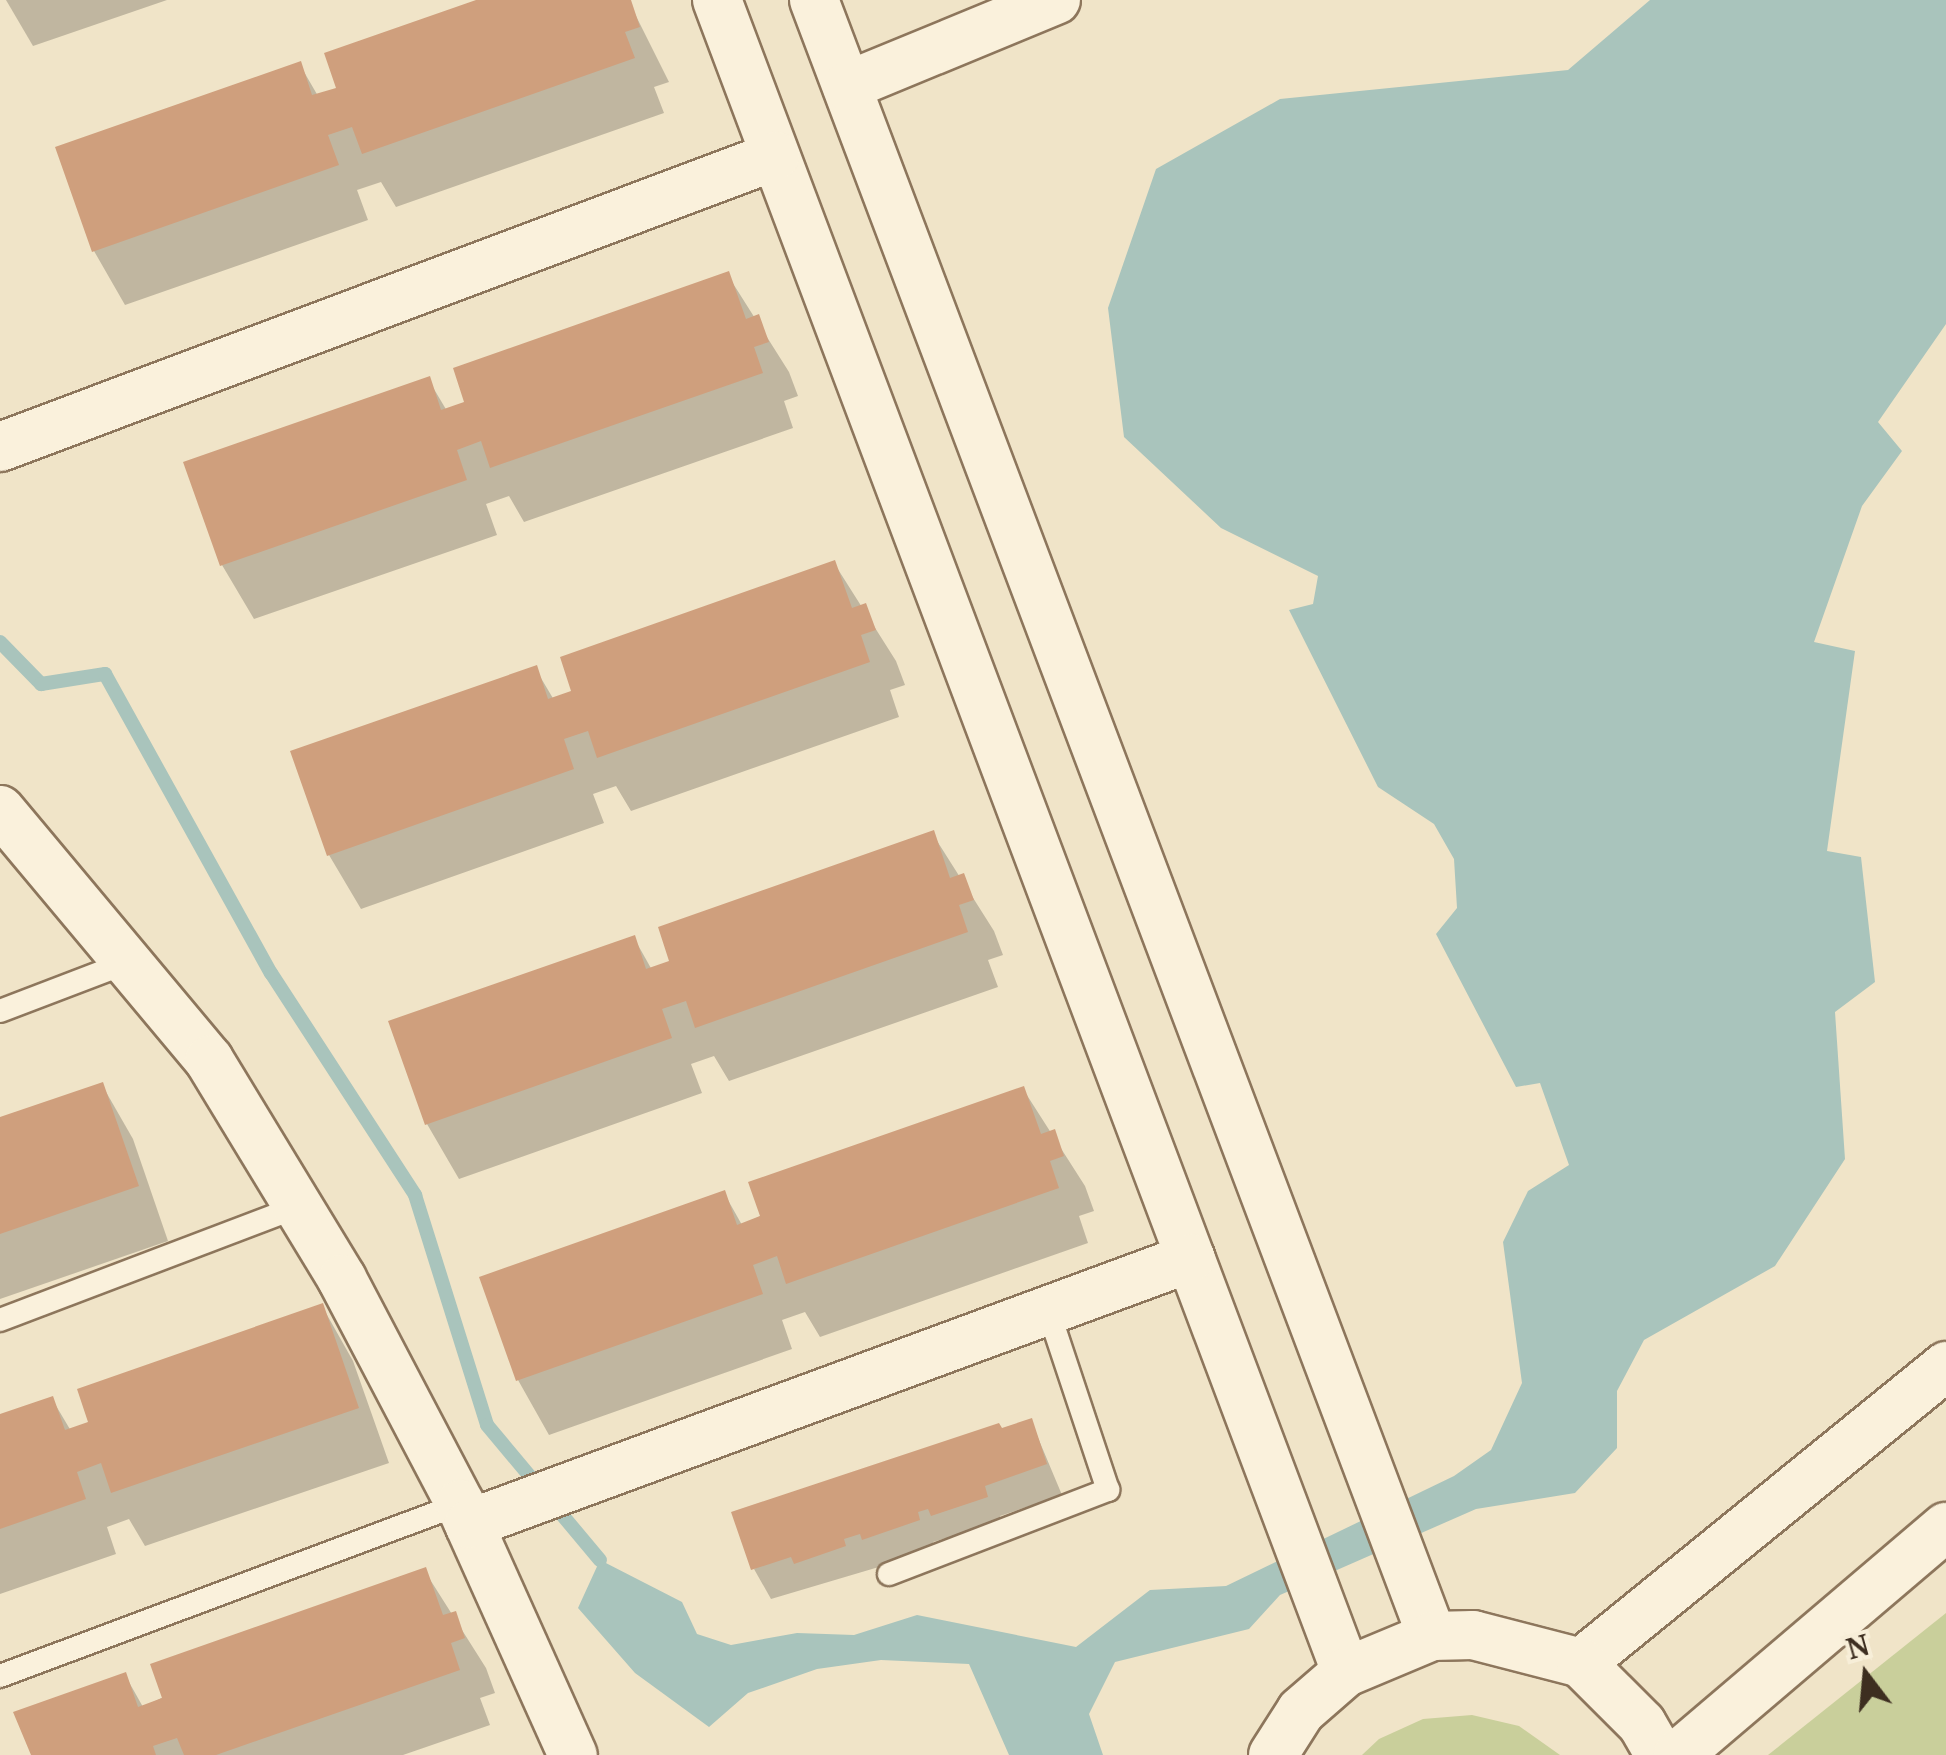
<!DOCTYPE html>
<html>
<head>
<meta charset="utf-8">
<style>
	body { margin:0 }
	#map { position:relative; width:1946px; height:1755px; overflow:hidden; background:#f0e4c8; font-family:"Noto Serif",serif }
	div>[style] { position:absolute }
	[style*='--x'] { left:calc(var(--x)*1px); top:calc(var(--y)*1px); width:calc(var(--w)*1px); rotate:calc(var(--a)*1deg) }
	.green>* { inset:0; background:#c9cf9b }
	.water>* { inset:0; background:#a9c4bc }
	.shadow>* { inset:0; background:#0003 }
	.stream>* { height:14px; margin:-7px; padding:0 7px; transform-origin:7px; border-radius:7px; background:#a9c4bc }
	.building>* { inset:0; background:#cf9f7d }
	.roads { filter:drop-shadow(2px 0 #8d765c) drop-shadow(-2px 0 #8d765c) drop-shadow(0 2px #8d765c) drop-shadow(0 -2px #8d765c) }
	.service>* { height:22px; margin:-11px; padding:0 11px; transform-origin:11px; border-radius:11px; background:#faf1dc }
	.minor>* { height:48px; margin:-24px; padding:0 24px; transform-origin:24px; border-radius:24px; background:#faf1dc }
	span { translate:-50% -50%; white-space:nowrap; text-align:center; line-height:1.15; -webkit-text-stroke:8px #f7eed8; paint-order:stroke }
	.north { position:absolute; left:1816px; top:1625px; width:100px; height:100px; -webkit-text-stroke:8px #f7eed8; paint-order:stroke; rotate:344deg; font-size:28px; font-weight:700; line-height:40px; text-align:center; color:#3d2e20 }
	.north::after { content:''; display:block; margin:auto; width:35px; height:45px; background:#3d2e20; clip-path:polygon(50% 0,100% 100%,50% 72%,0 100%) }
</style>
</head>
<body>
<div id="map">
	<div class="green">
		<div style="clip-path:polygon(1946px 1613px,1946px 1755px,1768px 1755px)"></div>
		<div style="clip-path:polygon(1472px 1715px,1519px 1726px,1560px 1755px,1362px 1755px,1379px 1739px,1423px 1719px)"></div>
	</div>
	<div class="water">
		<div style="clip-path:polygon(1650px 0,1946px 0,1946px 324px,1878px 422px,1902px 451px,1862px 506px,1814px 642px,1855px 651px,1827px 851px,1861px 857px,1875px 982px,1835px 1012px,1845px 1159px,1775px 1266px,1644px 1340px,1617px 1391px,1617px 1448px,1575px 1493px,1476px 1509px,1280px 1595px,1249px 1629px,1115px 1662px,1089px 1714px,1103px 1755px,1009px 1755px,969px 1664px,881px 1660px,817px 1669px,748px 1693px,709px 1727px,635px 1673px,578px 1608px,600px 1560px,682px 1602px,697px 1634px,731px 1645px,797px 1633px,854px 1635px,917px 1615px,1076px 1647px,1150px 1590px,1226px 1586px,1454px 1476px,1491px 1450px,1522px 1383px,1503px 1242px,1528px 1191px,1569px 1165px,1540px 1083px,1516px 1087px,1436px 934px,1457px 908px,1454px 859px,1434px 824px,1378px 787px,1289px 610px,1313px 604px,1318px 576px,1221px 528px,1124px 437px,1108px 308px,1156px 169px,1280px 99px,1568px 70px)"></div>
	</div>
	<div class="shadow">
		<div style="clip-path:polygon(6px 0,167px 0,33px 46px)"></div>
		<div style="clip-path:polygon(483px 0,629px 2px,669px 82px,654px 87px,664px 113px,396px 207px,381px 182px,357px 190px,368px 220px,125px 305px,94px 251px,300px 65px,318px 96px,339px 89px)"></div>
		<div style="clip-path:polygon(727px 274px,789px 372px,798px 396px,784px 401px,793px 428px,524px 522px,509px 496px,486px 504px,497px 535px,254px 619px,222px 565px,428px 379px,447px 411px)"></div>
		<div style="clip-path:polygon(834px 563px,896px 661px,905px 685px,890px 690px,899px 717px,631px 811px,616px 786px,593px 794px,604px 823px,361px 909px,329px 855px,535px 668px,554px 700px)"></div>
		<div style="clip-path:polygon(932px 833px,994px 931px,1003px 955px,988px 960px,998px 987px,729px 1081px,714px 1056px,691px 1064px,702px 1093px,459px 1179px,427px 1124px,392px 1023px,634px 938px,652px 970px)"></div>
		<div style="clip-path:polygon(102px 1085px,133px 1139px,168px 1241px,0 1299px,0 1119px)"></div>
		<div style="clip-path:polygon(1023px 1089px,1085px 1186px,1094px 1211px,1079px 1216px,1088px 1243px,820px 1337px,805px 1312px,782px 1320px,792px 1349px,549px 1435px,518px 1380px,724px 1193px,742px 1225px)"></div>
		<div style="clip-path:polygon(322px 1306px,353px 1361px,389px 1463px,145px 1546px,129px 1519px,107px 1527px,116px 1554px,0 1594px,0 1417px,52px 1399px,71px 1431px)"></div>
		<div style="clip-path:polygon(1031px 1421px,1062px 1495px,1000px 1516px,1003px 1527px,950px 1545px,946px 1538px,933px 1542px,936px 1550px,771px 1599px,754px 1569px,1001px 1431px)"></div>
		<div style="clip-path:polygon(424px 1570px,486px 1668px,495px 1693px,480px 1698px,490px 1725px,403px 1755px,34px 1755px,125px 1675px,143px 1707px)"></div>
	</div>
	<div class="stream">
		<div style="--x:0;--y:642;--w:59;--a:45.7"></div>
		<div style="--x:41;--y:684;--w:65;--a:-8.9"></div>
		<div style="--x:105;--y:674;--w:342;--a:61"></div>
		<div style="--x:271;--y:973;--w:265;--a:57"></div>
		<div style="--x:415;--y:1195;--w:241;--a:72.6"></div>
		<div style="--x:487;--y:1425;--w:176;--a:50.1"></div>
	</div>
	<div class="building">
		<div style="clip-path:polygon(476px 0,631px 0,640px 27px,625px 32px,635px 58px,362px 154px,352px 127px,328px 135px,339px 165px,92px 252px,55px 147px,301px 61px,312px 95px,336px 88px,324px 53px)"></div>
		<div style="clip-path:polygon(729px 271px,746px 319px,759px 314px,769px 342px,754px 347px,763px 373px,490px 468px,481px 441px,457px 450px,467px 480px,220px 566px,183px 462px,430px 376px,441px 410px,464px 402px,453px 368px)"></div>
		<div style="clip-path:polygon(835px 560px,852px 608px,866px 603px,876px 630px,861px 635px,870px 662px,597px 758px,588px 731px,564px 739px,574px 769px,327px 856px,290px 751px,537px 665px,548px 699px,571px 691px,560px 657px)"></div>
		<div style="clip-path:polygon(934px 830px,950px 878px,964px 873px,974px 900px,959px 905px,968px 932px,695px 1028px,686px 1001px,662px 1009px,672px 1038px,425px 1125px,388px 1021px,635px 935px,646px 969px,669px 961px,658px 927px)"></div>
		<div style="clip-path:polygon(103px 1082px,139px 1186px,0 1234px,0 1117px)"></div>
		<div style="clip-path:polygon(1024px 1086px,1041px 1134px,1055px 1129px,1064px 1156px,1050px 1161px,1059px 1188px,786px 1284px,777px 1256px,753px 1265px,763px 1294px,516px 1381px,479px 1277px,725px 1190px,737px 1225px,760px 1216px,748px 1182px)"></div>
		<div style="clip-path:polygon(323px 1303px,359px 1408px,111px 1493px,101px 1463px,77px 1472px,86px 1499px,0 1529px,0 1414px,53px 1396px,65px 1430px,88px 1422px,77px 1389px)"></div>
		<div style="clip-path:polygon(1032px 1418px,1047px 1464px,985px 1486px,988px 1497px,931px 1516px,928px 1509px,918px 1512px,920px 1520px,862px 1540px,860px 1534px,844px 1539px,846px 1546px,794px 1564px,791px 1557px,751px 1570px,731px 1512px,999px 1423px,1002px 1428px)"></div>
		<div style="clip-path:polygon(426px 1567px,443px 1615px,456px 1611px,465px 1638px,451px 1643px,460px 1670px,216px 1755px,184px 1755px,177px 1738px,153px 1746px,156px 1755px,31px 1755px,13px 1712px,126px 1672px,138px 1707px,162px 1698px,150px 1664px)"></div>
	</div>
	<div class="roads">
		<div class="service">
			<div style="--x:0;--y:1011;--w:137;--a:-20.9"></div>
			<div style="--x:0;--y:1320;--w:319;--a:-20.8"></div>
			<div style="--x:889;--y:1574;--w:235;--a:-21"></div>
			<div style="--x:1108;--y:1490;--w:190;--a:-108.4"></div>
			<div style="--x:0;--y:1676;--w:491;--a:-20.5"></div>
		</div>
		<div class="minor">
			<div style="--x:717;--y:0;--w:1786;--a:69.38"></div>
			<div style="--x:814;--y:0;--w:1749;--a:69.31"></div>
			<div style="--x:847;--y:86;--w:226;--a:-22.4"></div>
			<div style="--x:0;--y:447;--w:828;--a:-20.58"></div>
			<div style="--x:0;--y:810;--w:326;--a:50.1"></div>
			<div style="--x:209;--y:1060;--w:256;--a:58.7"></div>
			<div style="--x:342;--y:1279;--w:254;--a:62.3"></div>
			<div style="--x:460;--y:1504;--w:275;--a:65.8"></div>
			<div style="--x:469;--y:1524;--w:769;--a:-20.25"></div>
			<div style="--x:1581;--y:1663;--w:471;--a:-39.1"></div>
			<div style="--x:1273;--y:1755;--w:52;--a:-57.5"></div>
			<div style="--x:1301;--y:1711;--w:60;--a:-40.9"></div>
			<div style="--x:1346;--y:1672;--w:93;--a:-22.7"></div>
			<div style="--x:1432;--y:1636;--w:41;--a:-1.4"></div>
			<div style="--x:1473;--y:1635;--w:112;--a:14.5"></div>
			<div style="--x:1581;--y:1663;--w:86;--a:45"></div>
			<div style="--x:1642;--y:1724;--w:36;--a:60"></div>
			<div style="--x:1678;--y:1755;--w:352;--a:-40.4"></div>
		</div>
	</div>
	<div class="north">N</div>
</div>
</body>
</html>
